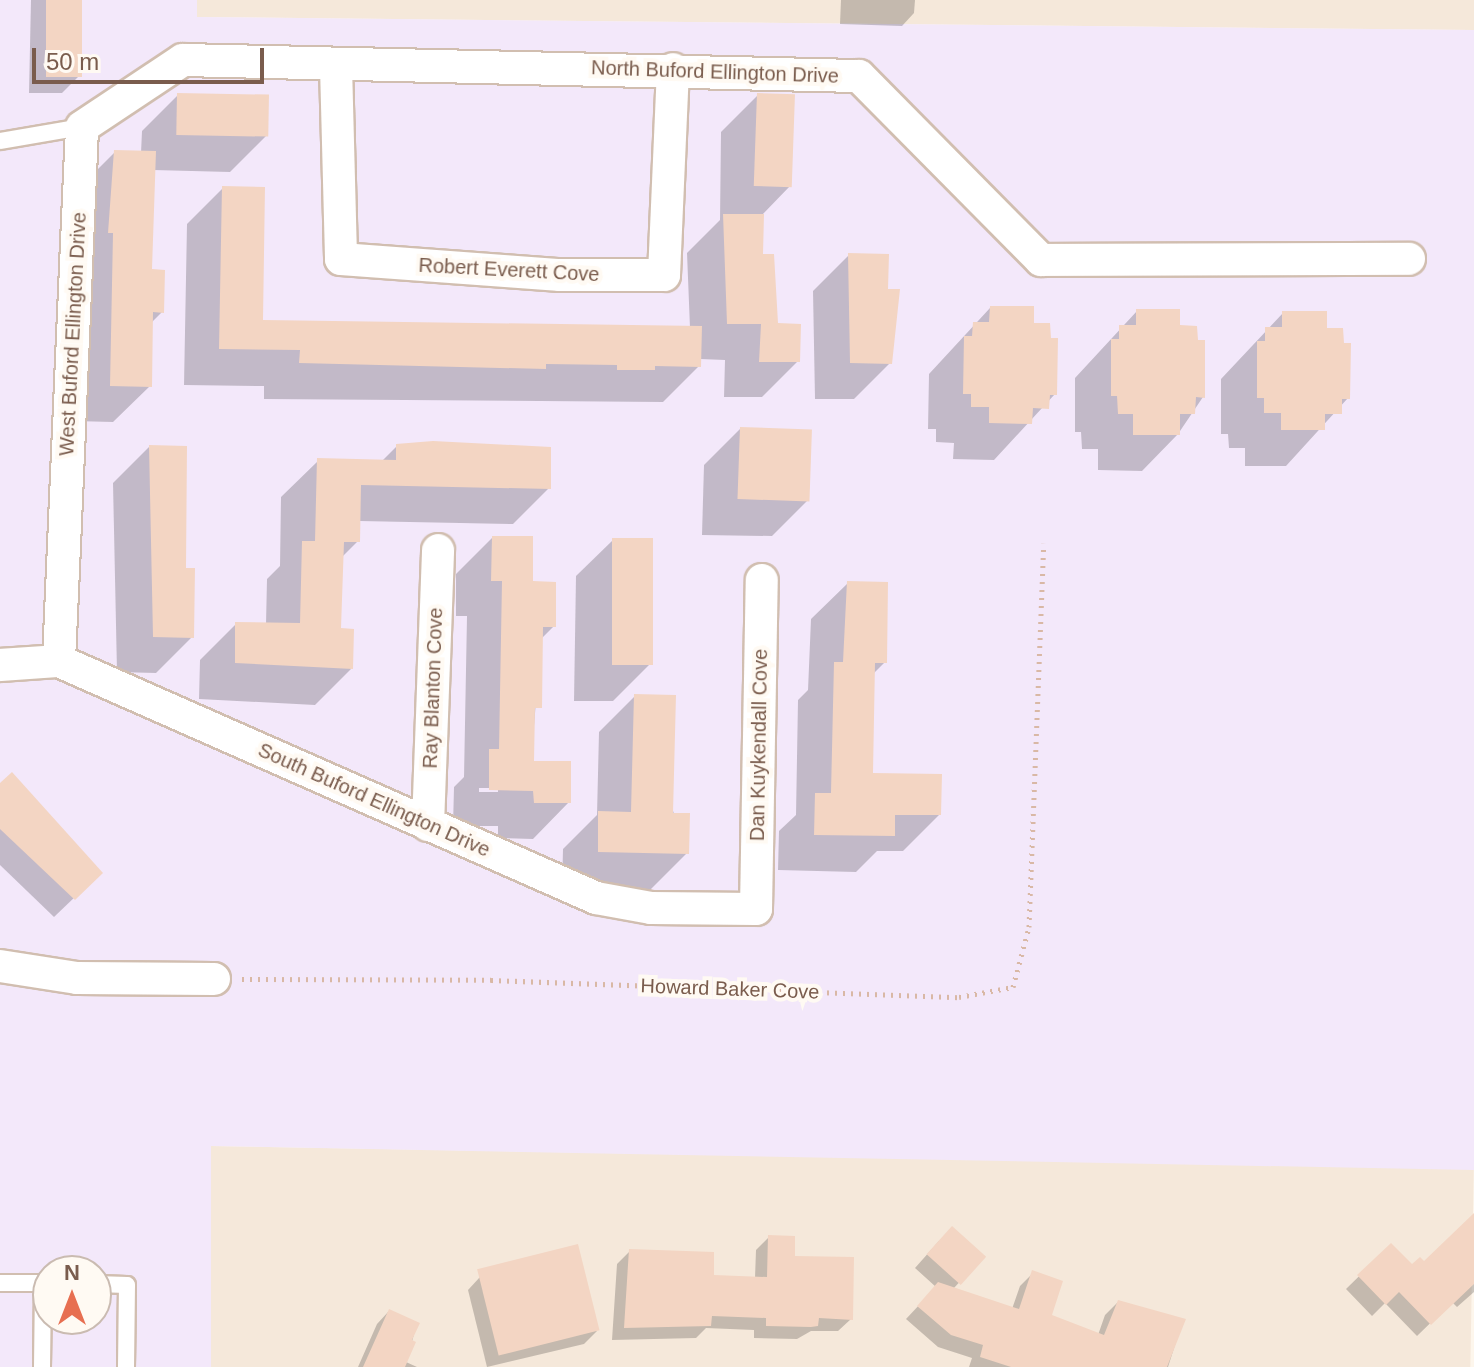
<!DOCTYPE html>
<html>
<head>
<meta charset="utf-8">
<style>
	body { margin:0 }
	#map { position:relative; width:1474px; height:1367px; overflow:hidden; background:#fdf6ec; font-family:Arial,sans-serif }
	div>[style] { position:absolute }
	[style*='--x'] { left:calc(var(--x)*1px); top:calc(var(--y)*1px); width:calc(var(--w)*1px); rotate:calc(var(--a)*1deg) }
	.residential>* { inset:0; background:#f5e8da; transform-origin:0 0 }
	.education>* { inset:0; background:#f3e8fa }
	.shadow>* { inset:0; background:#0003 }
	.building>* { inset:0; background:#f3d5c3; transform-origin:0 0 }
	.path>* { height:5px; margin-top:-2.5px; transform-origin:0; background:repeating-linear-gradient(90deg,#d9b8a5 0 2px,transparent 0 8px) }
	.roads { filter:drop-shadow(2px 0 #d1beb0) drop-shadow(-2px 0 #d1beb0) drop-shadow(0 2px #d1beb0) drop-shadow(0 -2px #d1beb0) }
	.lane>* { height:16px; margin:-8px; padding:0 8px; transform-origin:8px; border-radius:8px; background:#fff }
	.street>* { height:32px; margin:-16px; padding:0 16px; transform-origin:16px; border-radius:16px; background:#fff }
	span { translate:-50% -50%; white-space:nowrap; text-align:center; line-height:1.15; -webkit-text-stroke:8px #fffaf3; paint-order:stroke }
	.street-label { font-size:20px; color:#7a5c4d }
	.north { position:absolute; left:32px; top:1255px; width:80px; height:80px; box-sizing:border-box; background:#fffaf3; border:2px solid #cabbb1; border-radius:50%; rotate:0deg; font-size:22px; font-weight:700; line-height:32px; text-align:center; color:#7a5c4d }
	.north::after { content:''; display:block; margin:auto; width:28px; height:36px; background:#e76f51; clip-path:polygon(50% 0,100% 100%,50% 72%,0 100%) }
	.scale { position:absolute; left:32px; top:48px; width:232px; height:36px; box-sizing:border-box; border:4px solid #7a5c4d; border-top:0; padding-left:10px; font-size:24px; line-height:28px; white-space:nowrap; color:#7a5c4d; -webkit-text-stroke:6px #fffaf3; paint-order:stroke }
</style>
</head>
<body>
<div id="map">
	<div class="residential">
		<div style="clip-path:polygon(197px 0,1474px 0,1474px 30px,197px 17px)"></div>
		<div style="left:211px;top:1146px;width:1263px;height:221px;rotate:1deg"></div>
	</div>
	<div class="education">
		<div style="clip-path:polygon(evenodd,0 0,197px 0,197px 17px,1474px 30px,1474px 1170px,211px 1146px,211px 1367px,0 1367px,0 0,48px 1271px,96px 1271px,96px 1319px,48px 1319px,48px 1271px)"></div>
	</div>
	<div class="shadow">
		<div style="clip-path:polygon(31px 0,80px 0,78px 77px,62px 93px,29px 93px)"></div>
		<div style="clip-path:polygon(841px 0,915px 0,914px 13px,902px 26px,840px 24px)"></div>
		<div style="clip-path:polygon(178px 95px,266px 136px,230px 172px,153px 170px,150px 271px,162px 312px,151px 323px,150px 386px,113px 422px,74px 421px,79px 188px,115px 152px,141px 153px,142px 131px)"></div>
		<div style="clip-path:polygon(758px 95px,791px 185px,762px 215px,761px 256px,776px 325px,798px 361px,762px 397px,724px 397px,725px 360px,700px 359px,699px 366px,663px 402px,264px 399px,264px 386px,184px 385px,187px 224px,223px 188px,261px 322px,690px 328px,687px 253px,720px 220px,721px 132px)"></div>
		<div style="clip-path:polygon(849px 255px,890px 363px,854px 399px,815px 399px,813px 291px)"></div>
		<div style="clip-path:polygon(990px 308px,1032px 325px,1055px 394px,994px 460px,953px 459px,954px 443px,936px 442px,936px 429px,928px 429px,929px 374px)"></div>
		<div style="clip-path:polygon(1137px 311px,1178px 327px,1203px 397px,1178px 434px,1142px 471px,1098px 470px,1098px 449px,1082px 449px,1081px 432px,1075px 432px,1075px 378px)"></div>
		<div style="clip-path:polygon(1283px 313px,1325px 330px,1348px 398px,1286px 466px,1245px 466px,1245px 448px,1229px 448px,1228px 434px,1221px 434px,1221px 379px)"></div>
		<div style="clip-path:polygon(740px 429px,808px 500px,772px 536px,702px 535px,704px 465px)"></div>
		<div style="clip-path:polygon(397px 446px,549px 488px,513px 524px,359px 521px,358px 541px,341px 558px,339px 630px,351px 669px,315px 705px,199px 699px,200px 660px,236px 624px,266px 624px,267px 579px,280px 566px,281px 497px,318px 461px,381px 462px)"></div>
		<div style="clip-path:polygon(149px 447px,184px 570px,192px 637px,156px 673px,117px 672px,113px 483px)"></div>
		<div style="clip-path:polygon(evenodd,492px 538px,531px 583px,554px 626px,541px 639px,531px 763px,569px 802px,533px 839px,498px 838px,498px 826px,453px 826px,454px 787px,464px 777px,467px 616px,456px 616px,456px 574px,492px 538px,479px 788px,498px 788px,498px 792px,479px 792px,479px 788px)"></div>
		<div style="clip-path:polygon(613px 540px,649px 665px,613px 701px,574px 701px,576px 576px)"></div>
		<div style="clip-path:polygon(848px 583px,885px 662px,873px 674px,871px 775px,939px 815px,903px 851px,877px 851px,856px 872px,778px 870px,779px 831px,796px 815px,798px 700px,808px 690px,811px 619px)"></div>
		<div style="clip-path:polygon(635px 696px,687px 853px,650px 890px,562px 888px,563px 849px,597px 815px,599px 732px)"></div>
		<div style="clip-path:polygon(12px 774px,100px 873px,54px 917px,0 865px,0 786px)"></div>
		<div style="clip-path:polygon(1474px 1216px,1474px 1292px,1457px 1307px,1452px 1302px,1417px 1336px,1385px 1303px,1372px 1316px,1346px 1289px,1391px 1245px,1412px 1267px,1424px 1264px)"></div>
		<div style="clip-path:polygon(769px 1237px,851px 1319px,838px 1331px,811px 1331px,797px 1339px,754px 1338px,754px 1330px,706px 1328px,696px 1338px,612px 1340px,617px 1264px,630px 1251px,712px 1277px,755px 1278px,756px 1250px)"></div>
		<div style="clip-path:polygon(939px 1241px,983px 1257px,953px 1289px,1012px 1309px,1020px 1286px,1033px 1273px,1049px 1316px,1098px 1335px,1105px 1315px,1118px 1302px,1183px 1320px,1168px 1367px,969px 1367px,972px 1358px,938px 1347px,906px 1319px,936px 1287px,915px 1268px)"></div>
		<div style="clip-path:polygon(480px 1277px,597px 1331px,584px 1344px,487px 1367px,468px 1290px)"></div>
		<div style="clip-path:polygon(389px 1311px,417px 1324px,406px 1362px,417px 1367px,358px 1367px,377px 1324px)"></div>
	</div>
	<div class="building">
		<div style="left:46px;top:0;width:36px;height:77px"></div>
		<div style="left:177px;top:93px;width:92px;height:42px;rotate:1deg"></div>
		<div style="left:757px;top:93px;width:38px;height:93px;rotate:2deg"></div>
		<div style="clip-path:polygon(114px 150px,156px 151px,152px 269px,165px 270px,164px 313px,153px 312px,152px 387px,110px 386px,113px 233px,108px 233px)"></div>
		<div style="clip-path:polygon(222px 186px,265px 187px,263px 320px,702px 326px,701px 367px,655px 366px,655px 370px,617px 370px,617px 365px,546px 364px,546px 369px,299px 363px,300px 350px,219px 349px)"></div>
		<div style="clip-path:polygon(723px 214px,764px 214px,763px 254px,774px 254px,778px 323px,801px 324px,800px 362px,759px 362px,761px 324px,727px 324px)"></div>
		<div style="clip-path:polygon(848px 253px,889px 254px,888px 289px,900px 289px,892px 364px,850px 363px)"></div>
		<div style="clip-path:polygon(990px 306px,1034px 306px,1034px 323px,1050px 323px,1051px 338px,1058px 338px,1057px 395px,1050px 395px,1049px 409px,1033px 408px,1032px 424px,989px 423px,989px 407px,971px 407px,971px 394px,963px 394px,964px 336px,972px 336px,973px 322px,989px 322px)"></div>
		<div style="clip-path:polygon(1136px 309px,1180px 309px,1180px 325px,1197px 326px,1198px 340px,1205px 340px,1205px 398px,1196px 397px,1195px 414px,1180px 414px,1180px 435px,1133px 435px,1133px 414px,1118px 414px,1117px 396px,1111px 396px,1111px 339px,1119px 339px,1119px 325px,1136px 325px)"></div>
		<div style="clip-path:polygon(1282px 311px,1327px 311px,1327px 328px,1343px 328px,1344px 343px,1351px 343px,1350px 399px,1342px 399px,1342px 414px,1325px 414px,1325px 430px,1281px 430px,1281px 413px,1264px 413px,1264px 398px,1257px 398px,1257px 341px,1265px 341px,1265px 327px,1282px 327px)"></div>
		<div style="left:740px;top:427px;width:72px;height:72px;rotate:2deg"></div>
		<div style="clip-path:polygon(433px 441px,551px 447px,551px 489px,361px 485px,360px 542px,344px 542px,341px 628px,354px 629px,353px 669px,235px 663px,235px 622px,300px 623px,302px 541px,315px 541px,317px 458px,396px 460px,396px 444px)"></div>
		<div style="clip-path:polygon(149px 445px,187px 446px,186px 568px,195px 568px,194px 638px,153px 637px)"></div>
		<div style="clip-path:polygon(492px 536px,533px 536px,533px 581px,556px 582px,556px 627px,543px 627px,542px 708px,535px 708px,534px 761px,571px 761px,571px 803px,534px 803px,533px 791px,489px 790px,489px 749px,499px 749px,502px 581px,491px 581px)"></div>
		<div style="left:612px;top:538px;width:41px;height:127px"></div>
		<div style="clip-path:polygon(847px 581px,888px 582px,887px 663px,875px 663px,873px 773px,942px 774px,941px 815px,895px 815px,895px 836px,814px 835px,815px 793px,831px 793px,834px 662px,843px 662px)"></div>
		<div style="clip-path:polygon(634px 694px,676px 695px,673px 813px,690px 813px,689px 854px,598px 852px,598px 811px,631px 812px)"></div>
		<div style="clip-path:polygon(12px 772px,103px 873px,75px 900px,0 829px,0 783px)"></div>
		<div style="clip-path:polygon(1474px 1213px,1474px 1284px,1431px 1325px,1399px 1292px,1386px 1305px,1357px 1275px,1391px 1243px,1412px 1264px,1420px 1257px,1424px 1261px)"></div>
		<div style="left:952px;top:1226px;width:46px;height:38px;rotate:42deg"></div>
		<div style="clip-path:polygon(768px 1235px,795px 1236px,795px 1256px,854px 1257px,853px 1320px,819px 1318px,818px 1326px,811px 1327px,766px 1326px,766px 1318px,712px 1316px,711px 1326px,624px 1328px,629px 1249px,714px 1252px,714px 1275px,767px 1277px)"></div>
		<div style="left:578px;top:1244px;width:89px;height:104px;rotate:76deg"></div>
		<div style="clip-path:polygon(1032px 1270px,1063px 1281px,1052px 1315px,1104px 1335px,1118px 1300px,1186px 1319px,1167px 1367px,1011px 1367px,980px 1357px,983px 1345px,951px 1335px,917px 1306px,938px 1282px,1019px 1309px)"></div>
		<div style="clip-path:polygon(389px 1309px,420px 1323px,412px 1340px,416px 1342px,405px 1367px,363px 1367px)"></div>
	</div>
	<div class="path">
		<div style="--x:242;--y:979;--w:249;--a:0.2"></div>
		<div style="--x:491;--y:980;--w:468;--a:2.1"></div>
		<div style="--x:959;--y:997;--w:55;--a:-10.5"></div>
		<div style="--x:1013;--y:987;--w:62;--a:-75.1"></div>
		<div style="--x:1029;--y:927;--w:384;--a:-87.8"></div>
	</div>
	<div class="roads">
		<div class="lane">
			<div style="--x:0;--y:141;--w:83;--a:-9.7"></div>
			<div style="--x:0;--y:1283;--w:43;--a:0"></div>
			<div style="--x:96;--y:1284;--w:31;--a:2"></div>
			<div style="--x:127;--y:1285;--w:82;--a:90.7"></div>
			<div style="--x:42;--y:1367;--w:84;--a:-89.3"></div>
			<div style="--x:43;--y:1283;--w:5;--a:0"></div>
		</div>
		<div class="street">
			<div style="--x:336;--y:66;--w:193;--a:88.5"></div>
			<div style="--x:341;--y:259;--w:220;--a:4.2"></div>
			<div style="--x:560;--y:275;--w:104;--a:0"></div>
			<div style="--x:664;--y:275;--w:206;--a:-87.5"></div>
			<div style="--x:59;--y:661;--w:534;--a:-87.53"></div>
			<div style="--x:82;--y:127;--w:121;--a:-33.6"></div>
			<div style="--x:183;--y:60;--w:676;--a:1.36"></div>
			<div style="--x:859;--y:76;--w:259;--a:45.3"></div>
			<div style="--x:1041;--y:260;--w:368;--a:-0.2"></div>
			<div style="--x:0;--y:665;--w:59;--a:-3.9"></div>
			<div style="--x:59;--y:661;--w:587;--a:23.81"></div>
			<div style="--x:596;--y:898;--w:56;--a:10.3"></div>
			<div style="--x:651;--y:908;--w:105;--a:0.5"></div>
			<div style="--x:756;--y:909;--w:329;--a:-89"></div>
			<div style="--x:428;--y:825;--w:275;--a:-87.9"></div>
			<div style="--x:0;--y:966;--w:78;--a:8.9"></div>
			<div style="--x:77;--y:978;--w:137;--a:0.4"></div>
		</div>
	</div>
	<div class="street-label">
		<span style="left:715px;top:72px;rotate:2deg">North Buford Ellington Drive</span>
		<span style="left:509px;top:270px;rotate:3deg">Robert Everett Cove</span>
		<span style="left:73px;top:334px;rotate:-87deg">West Buford Ellington Drive</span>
		<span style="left:433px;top:688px;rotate:-88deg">Ray Blanton Cove</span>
		<span style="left:759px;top:745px;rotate:-89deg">Dan Kuykendall Cove</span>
		<span style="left:374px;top:800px;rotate:24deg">South Buford Ellington Drive</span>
		<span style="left:730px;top:989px;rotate:2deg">Howard Baker Cove</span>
	</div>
	<div class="north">N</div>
	<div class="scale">50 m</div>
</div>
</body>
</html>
